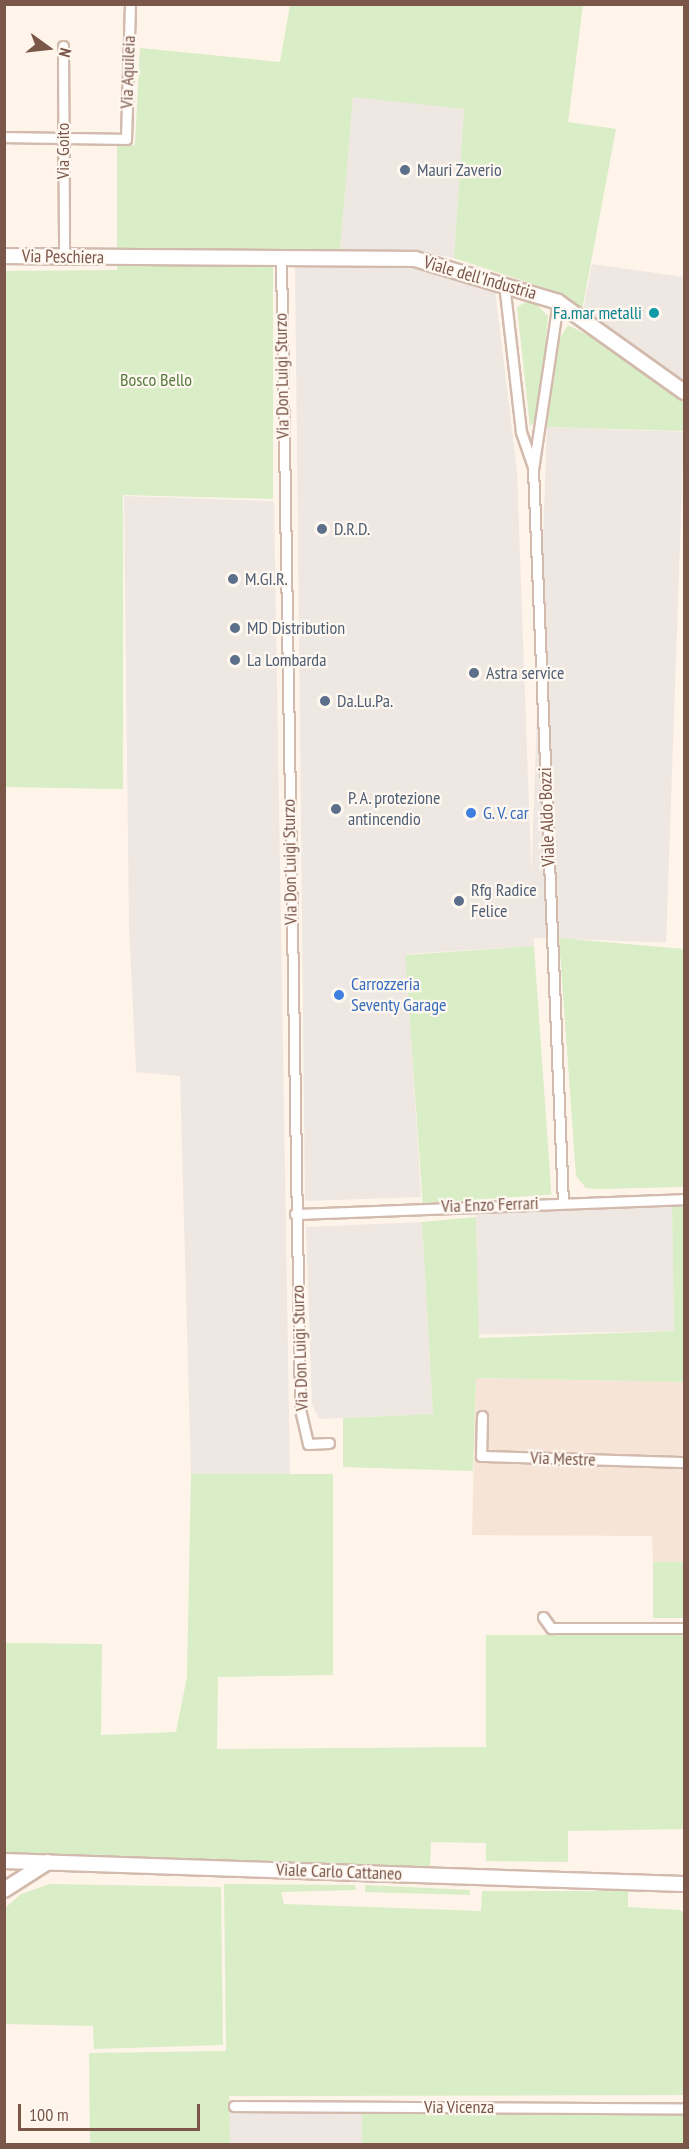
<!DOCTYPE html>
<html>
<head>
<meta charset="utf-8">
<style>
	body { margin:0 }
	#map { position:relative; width:689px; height:2149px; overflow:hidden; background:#fef4e9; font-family:"PT Sans Narrow",sans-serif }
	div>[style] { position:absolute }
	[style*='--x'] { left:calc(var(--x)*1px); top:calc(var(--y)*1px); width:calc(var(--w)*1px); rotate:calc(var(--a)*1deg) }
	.residential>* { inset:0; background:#f6e5d7 }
	.industrial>* { inset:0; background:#efe7e2; transform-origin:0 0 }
	.green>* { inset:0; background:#d9edc6; transform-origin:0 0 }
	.roads { filter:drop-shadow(2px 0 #d2baad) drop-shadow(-2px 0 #d2baad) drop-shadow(0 2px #d2baad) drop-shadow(0 -2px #d2baad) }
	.street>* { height:9px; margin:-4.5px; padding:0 4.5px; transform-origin:4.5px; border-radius:4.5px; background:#fff }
	.secondary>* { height:14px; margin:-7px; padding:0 7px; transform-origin:7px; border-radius:7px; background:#fff }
	.dots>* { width:16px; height:16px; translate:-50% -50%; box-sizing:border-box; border:3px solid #fff8f1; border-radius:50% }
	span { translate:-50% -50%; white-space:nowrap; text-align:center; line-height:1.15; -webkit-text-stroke:4.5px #fff8f1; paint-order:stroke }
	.street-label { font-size:18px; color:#7b574a }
	.service-label { font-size:18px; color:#4e5e75 }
	.left { translate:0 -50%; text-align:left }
	.culture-label { font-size:18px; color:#0d838f }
	.right { translate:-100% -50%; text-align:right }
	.park-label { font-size:18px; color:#557b3e }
	.shop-label { font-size:18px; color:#366cbe }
	.frame { position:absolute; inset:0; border:6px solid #7b574a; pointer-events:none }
	.north { position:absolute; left:18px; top:18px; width:60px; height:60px; -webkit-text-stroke:4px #fff8f1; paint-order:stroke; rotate:105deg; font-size:16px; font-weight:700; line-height:24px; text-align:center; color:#7b574a }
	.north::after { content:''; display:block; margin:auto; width:21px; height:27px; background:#7b574a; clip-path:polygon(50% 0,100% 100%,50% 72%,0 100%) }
	.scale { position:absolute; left:18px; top:2104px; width:182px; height:27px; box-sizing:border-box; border:3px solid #7b574a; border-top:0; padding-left:8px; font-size:18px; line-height:21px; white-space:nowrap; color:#7b574a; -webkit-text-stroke:4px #fff8f1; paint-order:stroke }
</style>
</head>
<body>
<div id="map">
	<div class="residential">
		<div style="clip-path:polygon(476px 1378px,684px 1382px,684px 1562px,653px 1562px,652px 1536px,472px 1535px)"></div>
	</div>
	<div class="industrial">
		<div style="clip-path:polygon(353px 96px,464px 109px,454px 258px,416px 251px,340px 250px)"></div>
		<div style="clip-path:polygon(592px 264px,684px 277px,684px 382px,583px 310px)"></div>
		<div style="clip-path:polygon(295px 266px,412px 267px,495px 290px,517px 471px,534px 946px,406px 954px,421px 1197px,305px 1201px)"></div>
		<div style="left:547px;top:427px;width:137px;height:511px;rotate:2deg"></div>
		<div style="clip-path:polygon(124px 496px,274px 501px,290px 1474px,191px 1474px,180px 1076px,136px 1072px,129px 927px)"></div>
		<div style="left:672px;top:1207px;width:124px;height:196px;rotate:89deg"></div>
		<div style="clip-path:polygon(422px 1222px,433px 1414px,319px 1419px,312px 1405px,306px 1227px)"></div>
		<div style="left:362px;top:2113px;width:31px;height:134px;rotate:90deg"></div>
	</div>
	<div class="green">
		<div style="clip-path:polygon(290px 5px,583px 5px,568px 122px,616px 129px,582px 310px,548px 289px,454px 258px,464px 109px,353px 97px,340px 250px,273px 252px,273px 499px,123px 495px,123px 789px,5px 787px,5px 271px,117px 270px,117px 146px,135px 145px,140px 48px,280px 62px)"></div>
		<div style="clip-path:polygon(531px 299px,548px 316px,539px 418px,530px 426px,517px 307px)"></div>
		<div style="clip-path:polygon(568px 325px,607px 345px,684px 403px,684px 431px,547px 427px,559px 340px)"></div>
		<div style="clip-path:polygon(559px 938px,684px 949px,684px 1187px,597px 1189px,586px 1188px,576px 1176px)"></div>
		<div style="left:534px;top:946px;width:249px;height:129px;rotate:86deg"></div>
		<div style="clip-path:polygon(672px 1207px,684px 1207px,684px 1382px,476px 1378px,473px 1471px,343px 1467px,343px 1418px,433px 1414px,422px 1222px,476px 1217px,479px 1338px,674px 1331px)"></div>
		<div style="clip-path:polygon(191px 1474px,333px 1474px,333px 1675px,218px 1677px,217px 1749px,486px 1747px,486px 1635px,684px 1635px,684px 1829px,568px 1831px,568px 1862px,486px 1861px,486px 1843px,431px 1842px,430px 1867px,5px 1852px,5px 1643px,102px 1644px,101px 1735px,176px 1732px,187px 1677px)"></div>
		<div style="left:653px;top:1562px;width:31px;height:56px"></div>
		<div style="clip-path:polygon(50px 1884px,221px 1887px,223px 2045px,94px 2049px,93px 2026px,5px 2024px,5px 1908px,21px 1894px)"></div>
		<div style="clip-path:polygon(224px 1884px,355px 1885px,356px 1890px,281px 1892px,284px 1904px,481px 1911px,482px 1891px,628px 1891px,628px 1907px,680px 1910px,684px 1913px,684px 2095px,229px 2096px,230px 2144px,90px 2144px,89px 2053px,226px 2051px)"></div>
		<div style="clip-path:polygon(365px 1885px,470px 1890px,470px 1895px,365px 1892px)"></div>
		<div style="left:362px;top:2113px;width:322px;height:31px"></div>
	</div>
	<div class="roads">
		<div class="street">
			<div style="--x:63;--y:46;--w:211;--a:89.7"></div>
			<div style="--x:4;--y:137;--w:122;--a:0.9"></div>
			<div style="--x:126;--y:139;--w:135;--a:-88.3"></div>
			<div style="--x:281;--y:259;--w:1150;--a:89.05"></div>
			<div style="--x:300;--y:1409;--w:36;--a:77"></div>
			<div style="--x:308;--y:1444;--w:21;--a:-3"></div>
			<div style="--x:504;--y:283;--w:150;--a:83.5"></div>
			<div style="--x:521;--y:432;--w:37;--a:71"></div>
			<div style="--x:558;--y:302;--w:169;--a:98.5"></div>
			<div style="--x:533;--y:469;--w:734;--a:87.66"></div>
			<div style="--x:295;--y:1214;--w:389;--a:-2.2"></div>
			<div style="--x:482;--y:1416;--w:40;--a:91.4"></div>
			<div style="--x:481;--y:1456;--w:203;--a:1.7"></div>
			<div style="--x:543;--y:1617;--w:14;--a:54"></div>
			<div style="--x:551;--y:1628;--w:133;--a:0"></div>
			<div style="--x:234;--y:2106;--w:450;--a:0.3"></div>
		</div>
		<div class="secondary">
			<div style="--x:4;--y:256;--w:411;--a:0.4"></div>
			<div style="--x:415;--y:259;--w:149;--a:16.7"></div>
			<div style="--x:558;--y:302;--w:155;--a:35.5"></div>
			<div style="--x:4;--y:1861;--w:680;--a:1.94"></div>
			<div style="--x:4;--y:1890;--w:52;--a:-32.5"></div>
		</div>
	</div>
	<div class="dots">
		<div style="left:405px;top:170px;background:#5c6f8a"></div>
		<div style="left:654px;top:313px;background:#0f9aa8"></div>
		<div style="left:322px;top:529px;background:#5c6f8a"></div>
		<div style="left:233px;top:579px;background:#5c6f8a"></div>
		<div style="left:235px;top:628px;background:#5c6f8a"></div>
		<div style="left:235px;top:660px;background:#5c6f8a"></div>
		<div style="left:474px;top:673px;background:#5c6f8a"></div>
		<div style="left:325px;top:701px;background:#5c6f8a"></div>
		<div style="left:336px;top:809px;background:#5c6f8a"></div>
		<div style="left:471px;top:813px;background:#3f7fe0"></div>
		<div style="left:459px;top:901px;background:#5c6f8a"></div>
		<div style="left:339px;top:995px;background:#3f7fe0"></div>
	</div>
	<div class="street-label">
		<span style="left:128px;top:72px;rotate:-88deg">Via Aquileia</span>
		<span style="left:63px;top:151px;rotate:-90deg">Via Goito</span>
		<span style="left:63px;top:257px;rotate:1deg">Via Peschiera</span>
		<span style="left:480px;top:278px;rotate:16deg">Viale dell'Industria</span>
		<span style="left:282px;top:376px;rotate:-91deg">Via Don Luigi Sturzo</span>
		<span style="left:547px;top:817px;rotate:-92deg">Viale Aldo Bozzi</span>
		<span style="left:290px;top:862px;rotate:-91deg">Via Don Luigi Sturzo</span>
		<span style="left:490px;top:1205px;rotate:-2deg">Via Enzo Ferrari</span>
		<span style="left:300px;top:1348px;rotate:-92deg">Via Don Luigi Sturzo</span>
		<span style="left:563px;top:1459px;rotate:2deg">Via Mestre</span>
		<span style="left:339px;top:1872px;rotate:2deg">Viale Carlo Cattaneo</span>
		<span style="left:459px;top:2107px">Via Vicenza</span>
	</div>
	<div class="service-label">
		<span class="left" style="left:417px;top:170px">Mauri Zaverio</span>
		<span class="left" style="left:334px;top:529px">D.R.D.</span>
		<span class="left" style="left:245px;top:579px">M.GI.R.</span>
		<span class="left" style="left:247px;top:628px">MD Distribution</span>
		<span class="left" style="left:247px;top:660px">La Lombarda</span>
		<span class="left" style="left:486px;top:673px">Astra service</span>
		<span class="left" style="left:337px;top:701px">Da.Lu.Pa.</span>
		<span class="left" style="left:348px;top:809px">P. A. protezione<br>antincendio</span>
		<span class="left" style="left:471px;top:901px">Rfg Radice<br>Felice</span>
	</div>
	<div class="culture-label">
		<span class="right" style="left:642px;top:313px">Fa.mar metalli</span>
	</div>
	<div class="park-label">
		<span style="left:156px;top:380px">Bosco Bello</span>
	</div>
	<div class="shop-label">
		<span class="left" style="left:483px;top:813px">G. V. car</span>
		<span class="left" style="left:351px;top:995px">Carrozzeria<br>Seventy Garage</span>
	</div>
	<div class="frame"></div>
	<div class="north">N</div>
	<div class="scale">100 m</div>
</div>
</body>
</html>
